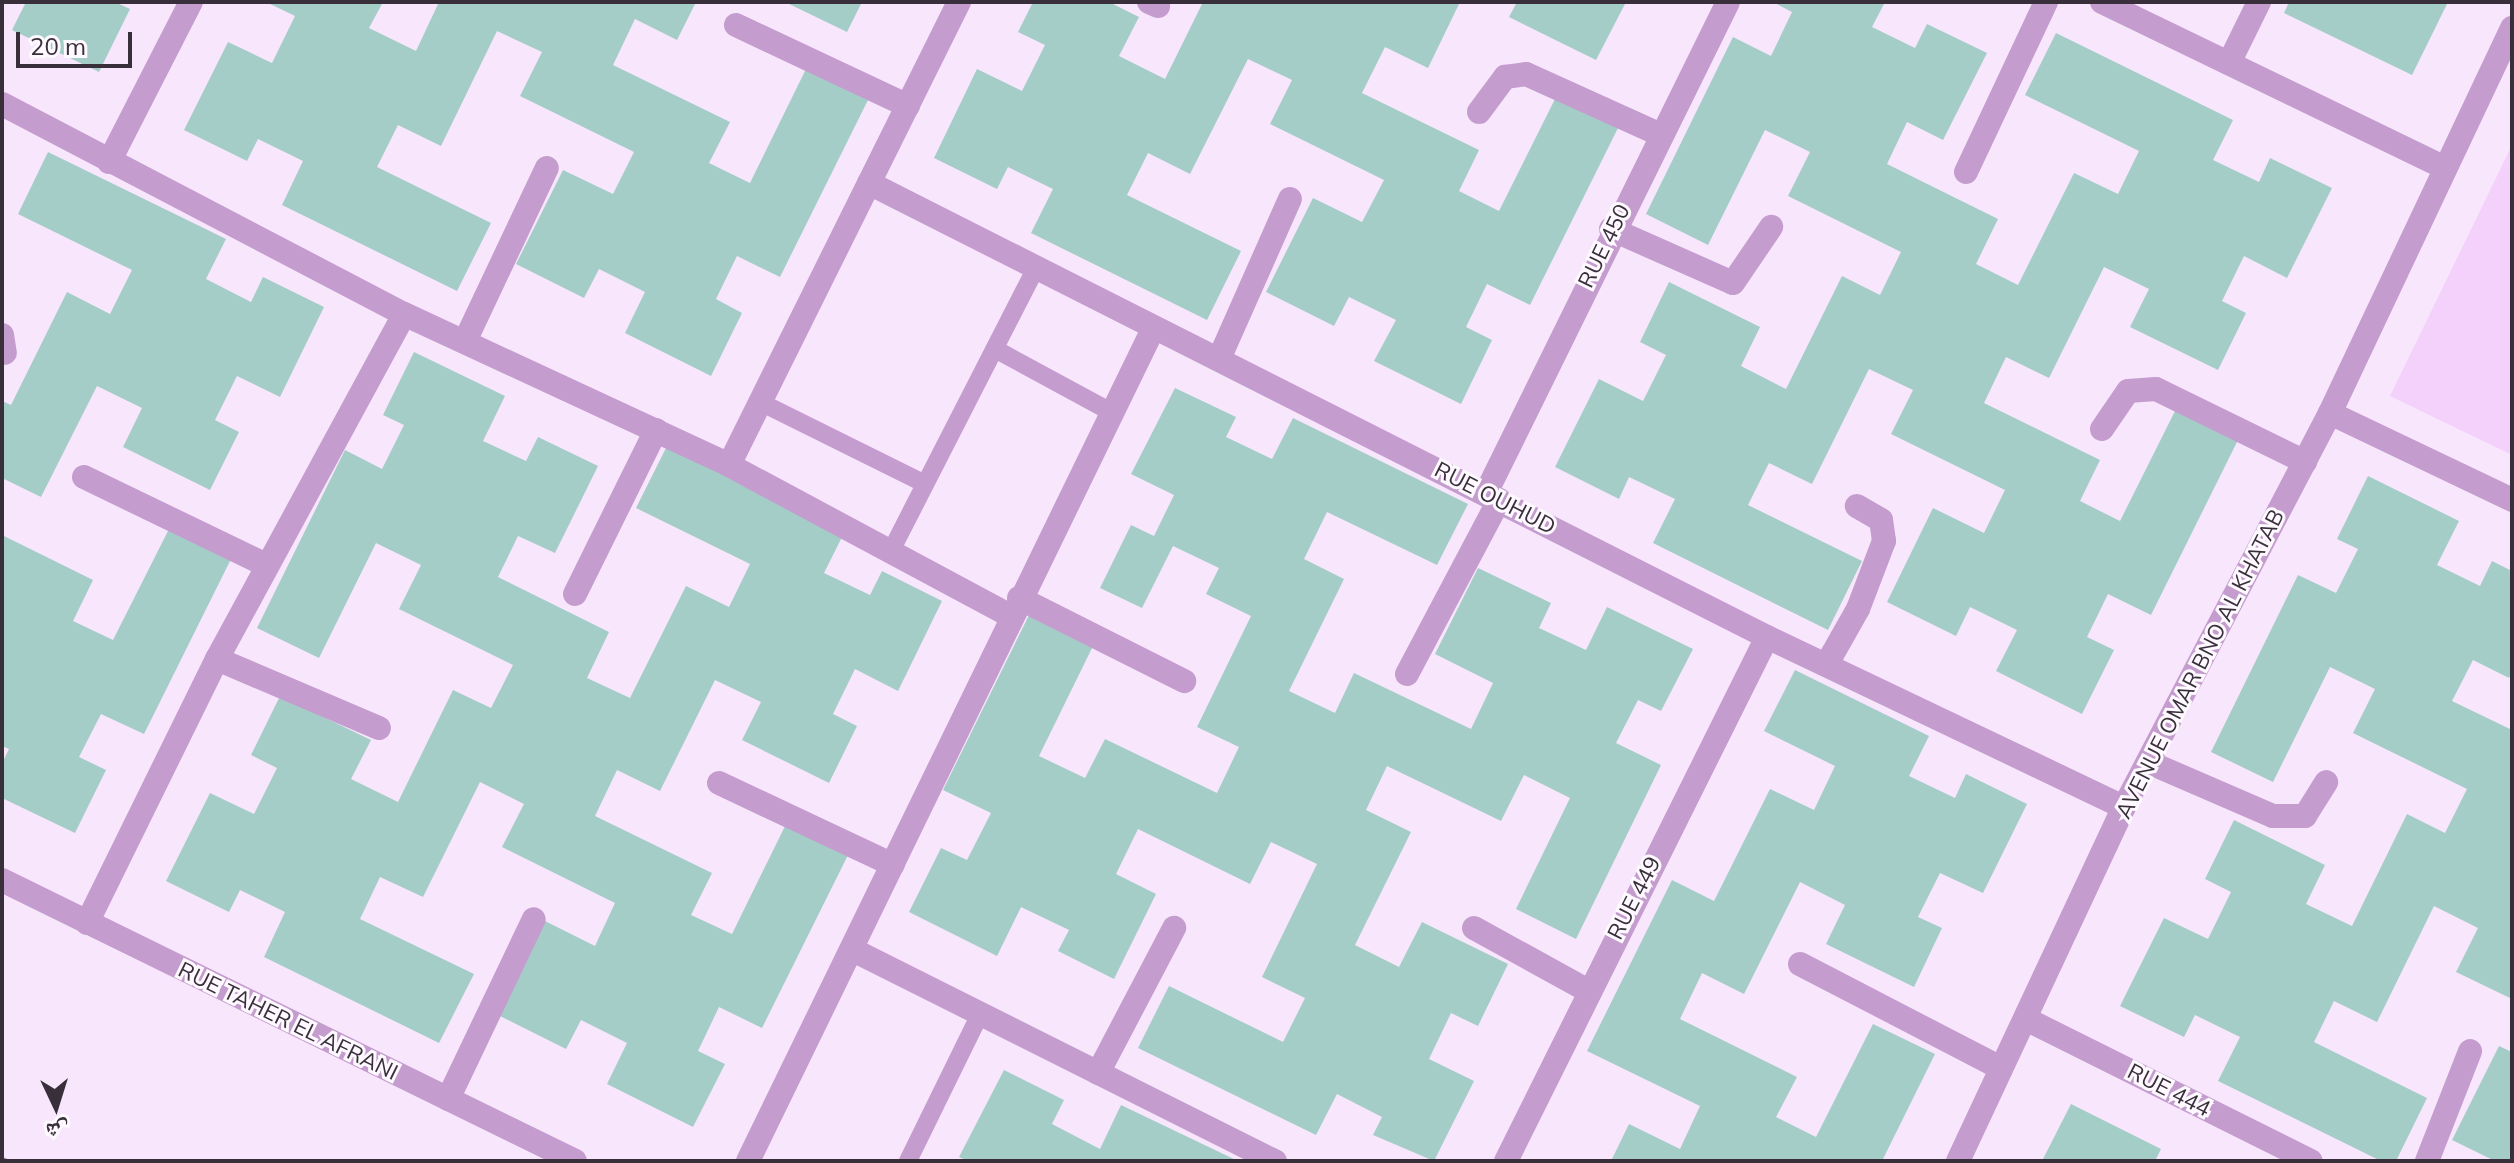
<!DOCTYPE html>
<html>
<head>
<meta charset="utf-8">
<style>
	body { margin:0 }
	#map { position:relative; width:2514px; height:1163px; overflow:hidden; background:#f8e6fd; font-family:Mulish,"Noto Naskh Arabic",sans-serif }
	div>[style] { position:absolute }
	[style*='--x'] { left:calc(var(--x)*1px); top:calc(var(--y)*1px); width:calc(var(--w)*1px); rotate:calc(var(--a)*1deg) }
	.green>* { inset:0; background:#f3d1fb }
	.building>* { inset:0; background:#a4cdc8 }
	.path>* { height:5px; margin-top:-2.5px; transform-origin:0; background:repeating-linear-gradient(90deg,#958798 0 4px,transparent 0 8px) }
	.lane>* { height:18px; margin:-9px; padding:0 9px; transform-origin:9px; border-radius:9px; background:#c49dce }
	.street>* { height:24px; margin:-12px; padding:0 12px; transform-origin:12px; border-radius:12px; background:#c49dce }
	span { translate:-50% -50%; white-space:nowrap; text-align:center; line-height:1.15; -webkit-text-stroke:6px #fdf9fe; paint-order:stroke }
	.street-label { font-size:22px; color:#382f3a }
	.frame { position:absolute; inset:0; border:4px solid #382f3a; pointer-events:none }
	.north { position:absolute; left:16px; top:1067px; width:80px; height:80px; -webkit-text-stroke:6px #fdf9fe; paint-order:stroke; rotate:176deg; font-size:22px; font-weight:700; line-height:32px; text-align:center; color:#382f3a }
	.north::after { content:''; display:block; margin:auto; width:28px; height:36px; background:#382f3a; clip-path:polygon(50% 0,100% 100%,50% 72%,0 100%) }
	.scale { position:absolute; left:16px; top:32px; width:116px; height:36px; box-sizing:border-box; border:4px solid #382f3a; border-top:0; padding-left:10px; font-size:24px; line-height:28px; white-space:nowrap; color:#382f3a; -webkit-text-stroke:6px #fdf9fe; paint-order:stroke }
</style>
</head>
<body>
<div id="map">
	<div class="green">
		<div style="clip-path:polygon(2512px 145px,2512px 455px,2390px 396px)"></div>
	</div>
	<div class="building">
		<div style="clip-path:polygon(26px 2px,115px 2px,130px 9px,99px 72px,12px 30px)"></div>
		<div style="clip-path:polygon(266px 2px,383px 2px,369px 28px,416px 51px,439px 2px,696px 2px,677px 40px,635px 19px,613px 65px,730px 122px,709px 163px,750px 183px,806px 69px,868px 100px,780px 277px,737px 256px,716px 299px,742px 313px,711px 376px,625px 333px,645px 292px,599px 269px,584px 298px,516px 264px,563px 170px,613px 194px,634px 152px,520px 96px,542px 52px,497px 31px,441px 146px,398px 125px,377px 167px,491px 223px,457px 291px,282px 205px,303px 161px,258px 139px,247px 161px,184px 130px,228px 42px,272px 63px,295px 16px)"></div>
		<div style="clip-path:polygon(785px 2px,862px 2px,847px 32px)"></div>
		<div style="clip-path:polygon(1033px 2px,1109px 2px,1139px 17px,1119px 56px,1165px 79px,1203px 2px,1460px 2px,1428px 68px,1385px 47px,1362px 93px,1479px 150px,1459px 191px,1499px 211px,1556px 97px,1618px 128px,1530px 305px,1487px 284px,1466px 327px,1492px 340px,1461px 404px,1374px 361px,1396px 320px,1349px 297px,1334px 326px,1266px 292px,1313px 198px,1362px 222px,1384px 180px,1270px 124px,1292px 80px,1248px 59px,1190px 174px,1148px 153px,1127px 195px,1241px 251px,1207px 320px,1031px 233px,1053px 189px,1008px 167px,997px 189px,934px 158px,977px 69px,1022px 91px,1045px 45px,1018px 32px)"></div>
		<div style="clip-path:polygon(1517px 2px,1626px 2px,1596px 60px,1509px 17px)"></div>
		<div style="clip-path:polygon(1773px 2px,1885px 2px,1872px 27px,1915px 48px,1927px 24px,1987px 53px,1943px 140px,1907px 122px,1887px 164px,1998px 219px,1976px 264px,2018px 285px,2074px 173px,2118px 194px,2139px 151px,2025px 95px,2056px 33px,2233px 120px,2213px 160px,2259px 182px,2270px 158px,2332px 188px,2287px 278px,2244px 256px,2222px 301px,2246px 313px,2218px 370px,2130px 327px,2149px 289px,2104px 267px,2049px 378px,2006px 357px,1984px 403px,2100px 460px,2080px 501px,2120px 521px,2177px 407px,2239px 438px,2151px 615px,2108px 594px,2087px 637px,2114px 650px,2082px 714px,1996px 671px,2017px 630px,1970px 607px,1956px 636px,1887px 602px,1933px 508px,1984px 533px,2005px 490px,1891px 434px,1913px 390px,1869px 369px,1812px 484px,1769px 463px,1748px 505px,1862px 561px,1828px 630px,1653px 543px,1675px 499px,1629px 477px,1619px 499px,1555px 467px,1599px 379px,1643px 401px,1666px 355px,1640px 342px,1669px 282px,1760px 327px,1741px 366px,1786px 389px,1842px 276px,1880px 295px,1901px 252px,1788px 196px,1810px 152px,1765px 130px,1708px 245px,1646px 214px,1733px 37px,1771px 56px,1792px 12px)"></div>
		<div style="clip-path:polygon(2289px 2px,2448px 2px,2412px 75px,2284px 13px)"></div>
		<div style="clip-path:polygon(48px 152px,226px 239px,206px 279px,251px 302px,263px 277px,324px 307px,280px 397px,237px 376px,215px 420px,239px 432px,210px 490px,123px 447px,142px 408px,97px 386px,41px 497px,2px 478px,2px 401px,11px 405px,67px 292px,110px 314px,132px 270px,18px 214px)"></div>
		<div style="clip-path:polygon(414px 352px,505px 396px,483px 441px,526px 461px,538px 437px,598px 466px,555px 553px,518px 536px,498px 577px,609px 632px,587px 678px,630px 698px,686px 586px,729px 607px,750px 564px,636px 508px,667px 446px,844px 533px,824px 573px,870px 595px,882px 571px,942px 601px,898px 691px,855px 669px,833px 714px,857px 726px,829px 783px,742px 740px,761px 702px,715px 680px,660px 791px,617px 770px,595px 816px,712px 873px,691px 915px,732px 934px,788px 820px,850px 851px,762px 1028px,719px 1007px,698px 1051px,725px 1064px,693px 1127px,607px 1084px,627px 1043px,581px 1020px,566px 1049px,498px 1015px,545px 921px,595px 946px,615px 903px,502px 847px,524px 804px,480px 782px,423px 897px,380px 877px,360px 919px,474px 974px,439px 1043px,264px 957px,285px 912px,240px 890px,229px 912px,166px 881px,210px 793px,254px 814px,277px 768px,251px 755px,280px 696px,371px 740px,351px 779px,398px 802px,453px 690px,491px 708px,513px 665px,399px 609px,421px 565px,376px 543px,319px 658px,257px 628px,345px 450px,382px 469px,404px 425px,383px 415px)"></div>
		<div style="clip-path:polygon(1175px 388px,1236px 417px,1226px 437px,1272px 459px,1293px 418px,1468px 504px,1437px 565px,1327px 512px,1304px 559px,1344px 579px,1289px 691px,1335px 713px,1354px 673px,1471px 729px,1493px 683px,1435px 654px,1478px 568px,1551px 603px,1539px 628px,1586px 650px,1607px 607px,1693px 649px,1661px 711px,1638px 700px,1616px 743px,1661px 765px,1576px 939px,1516px 909px,1570px 798px,1524px 775px,1501px 821px,1387px 766px,1366px 810px,1411px 832px,1355px 945px,1399px 967px,1422px 922px,1508px 964px,1478px 1026px,1451px 1013px,1429px 1059px,1474px 1081px,1434px 1161px,1373px 1135px,1382px 1117px,1337px 1094px,1316px 1135px,1138px 1048px,1169px 986px,1283px 1042px,1305px 998px,1262px 977px,1317px 864px,1271px 842px,1250px 884px,1138px 829px,1116px 874px,1156px 894px,1114px 979px,1058px 951px,1069px 930px,1021px 907px,997px 956px,909px 912px,941px 848px,967px 860px,991px 813px,943px 790px,1030px 613px,1094px 644px,1039px 756px,1085px 778px,1105px 739px,1217px 793px,1239px 747px,1197px 727px,1251px 616px,1206px 594px,1219px 568px,1173px 546px,1142px 608px,1100px 588px,1131px 525px,1154px 536px,1174px 495px,1131px 474px)"></div>
		<div style="clip-path:polygon(2368px 476px,2459px 521px,2437px 565px,2480px 586px,2492px 561px,2512px 571px,2512px 672px,2509px 678px,2473px 660px,2452px 701px,2512px 730px,2512px 999px,2456px 972px,2478px 928px,2434px 906px,2377px 1022px,2334px 1001px,2314px 1042px,2427px 1098px,2396px 1161px,2381px 1161px,2218px 1081px,2240px 1037px,2195px 1015px,2184px 1037px,2120px 1006px,2164px 918px,2208px 939px,2231px 892px,2205px 879px,2234px 820px,2325px 865px,2306px 904px,2352px 926px,2407px 814px,2445px 833px,2467px 789px,2353px 733px,2375px 689px,2330px 667px,2273px 782px,2211px 752px,2298px 575px,2336px 593px,2358px 549px,2337px 539px)"></div>
		<div style="clip-path:polygon(170px 527px,232px 557px,144px 734px,101px 714px,79px 757px,106px 770px,75px 833px,2px 798px,2px 763px,9px 749px,2px 746px,2px 535px,93px 580px,73px 621px,113px 640px)"></div>
		<div style="clip-path:polygon(1795px 670px,1929px 736px,1909px 776px,1955px 798px,1966px 774px,2027px 804px,1983px 893px,1940px 873px,1918px 917px,1942px 928px,1914px 987px,1826px 944px,1845px 905px,1800px 882px,1744px 994px,1702px 973px,1680px 1019px,1797px 1077px,1776px 1117px,1816px 1137px,1873px 1024px,1935px 1054px,1882px 1161px,1611px 1161px,1629px 1124px,1680px 1149px,1700px 1106px,1587px 1051px,1672px 880px,1714px 901px,1770px 789px,1814px 810px,1835px 766px,1764px 731px)"></div>
		<div style="clip-path:polygon(2499px 1046px,2512px 1052px,2512px 1161px,2495px 1161px,2452px 1140px)"></div>
		<div style="clip-path:polygon(1004px 1070px,1064px 1100px,1052px 1124px,1100px 1149px,1121px 1105px,1238px 1161px,968px 1161px,959px 1157px)"></div>
		<div style="clip-path:polygon(2071px 1104px,2161px 1149px,2155px 1161px,2042px 1161px)"></div>
	</div>
	<div class="path">
		<div style="--x:2;--y:1159;--w:5;--a:22"></div>
	</div>
	<div class="lane">
		<div style="--x:995;--y:349;--w:130;--a:28.5"></div>
		<div style="--x:760;--y:402;--w:184;--a:26.4"></div>
		<div style="--x:891;--y:551;--w:317;--a:-62.9"></div>
		<div style="--x:908;--y:1161;--w:159;--a:-63.9"></div>
	</div>
	<div class="street">
		<div style="--x:1149;--y:2;--w:10;--a:24"></div>
		<div style="--x:2102;--y:2;--w:379;--a:25.8"></div>
		<div style="--x:736;--y:25;--w:190;--a:25.2"></div>
		<div style="--x:2229;--y:63;--w:68;--a:-63.8"></div>
		<div style="--x:2;--y:104;--w:454;--a:27.6"></div>
		<div style="--x:404;--y:314;--w:358;--a:24.9"></div>
		<div style="--x:729;--y:465;--w:318;--a:28.2"></div>
		<div style="--x:1479;--y:112;--w:44;--a:-53.4"></div>
		<div style="--x:1505;--y:77;--w:21;--a:-8"></div>
		<div style="--x:1526;--y:74;--w:146;--a:24.3"></div>
		<div style="--x:109;--y:162;--w:180;--a:-62.9"></div>
		<div style="--x:1966;--y:172;--w:188;--a:-64.8"></div>
		<div style="--x:869;--y:183;--w:1006;--a:26.82"></div>
		<div style="--x:1767;--y:637;--w:395;--a:25.5"></div>
		<div style="--x:1611;--y:229;--w:133;--a:23.9"></div>
		<div style="--x:1733;--y:283;--w:68;--a:-55.8"></div>
		<div style="--x:2;--y:335;--w:18;--a:81"></div>
		<div style="--x:466;--y:339;--w:189;--a:-64.7"></div>
		<div style="--x:1219;--y:359;--w:175;--a:-66.1"></div>
		<div style="--x:2330;--y:413;--w:202;--a:25.5"></div>
		<div style="--x:2102;--y:429;--w:46;--a:-55.6"></div>
		<div style="--x:2128;--y:391;--w:28;--a:-4"></div>
		<div style="--x:2156;--y:389;--w:166;--a:26.1"></div>
		<div style="--x:729;--y:465;--w:517;--a:-63.58"></div>
		<div style="--x:84;--y:477;--w:202;--a:25.8"></div>
		<div style="--x:1486;--y:493;--w:547;--a:-63.76"></div>
		<div style="--x:575;--y:594;--w:183;--a:-63.7"></div>
		<div style="--x:1019;--y:598;--w:185;--a:26.7"></div>
		<div style="--x:217;--y:659;--w:176;--a:23.1"></div>
		<div style="--x:1828;--y:662;--w:61;--a:-60.5"></div>
		<div style="--x:1858;--y:609;--w:73;--a:-69.1"></div>
		<div style="--x:1884;--y:541;--w:21;--a:-98"></div>
		<div style="--x:1881;--y:520;--w:28;--a:-150"></div>
		<div style="--x:1407;--y:674;--w:197;--a:-62.1"></div>
		<div style="--x:2148;--y:762;--w:136;--a:23.4"></div>
		<div style="--x:2273;--y:816;--w:32;--a:0"></div>
		<div style="--x:2305;--y:816;--w:40;--a:-58"></div>
		<div style="--x:719;--y:783;--w:192;--a:25.2"></div>
		<div style="--x:2;--y:880;--w:638;--a:26.12"></div>
		<div style="--x:87;--y:923;--w:294;--a:-63.8"></div>
		<div style="--x:217;--y:659;--w:392;--a:-61.5"></div>
		<div style="--x:1474;--y:928;--w:129;--a:28.8"></div>
		<div style="--x:853;--y:950;--w:472;--a:26.6"></div>
		<div style="--x:1800;--y:964;--w:226;--a:27.4"></div>
		<div style="--x:2026;--y:1019;--w:318;--a:26.5"></div>
		<div style="--x:1098;--y:1073;--w:164;--a:-62.3"></div>
		<div style="--x:448;--y:1099;--w:199;--a:-64.5"></div>
		<div style="--x:748;--y:1161;--w:925;--a:-64.04"></div>
		<div style="--x:1506;--y:1161;--w:585;--a:-63.52"></div>
		<div style="--x:1958;--y:1161;--w:391;--a:-64.9"></div>
		<div style="--x:2124;--y:807;--w:445;--a:-62.4"></div>
		<div style="--x:2330;--y:413;--w:426;--a:-64.7"></div>
		<div style="--x:2427;--y:1161;--w:118;--a:-68.6"></div>
	</div>
	<div class="street-label">
		<span style="left:1604px;top:246px;rotate:-64deg">RUE 450</span>
		<span style="left:1495px;top:498px;rotate:27deg">RUE OUHUD</span>
		<span style="left:2200px;top:664px;rotate:-63deg">AVENUE OMAR BNO AL KHATAB</span>
		<span style="left:1634px;top:898px;rotate:-63deg">RUE 449</span>
		<span style="left:288px;top:1021px;rotate:26deg">RUE TAHER EL AFRANI</span>
		<span style="left:2169px;top:1090px;rotate:27deg">RUE 444</span>
	</div>
	<div class="frame"></div>
	<div class="north">ش</div>
	<div class="scale">20 m</div>
</div>
</body>
</html>
